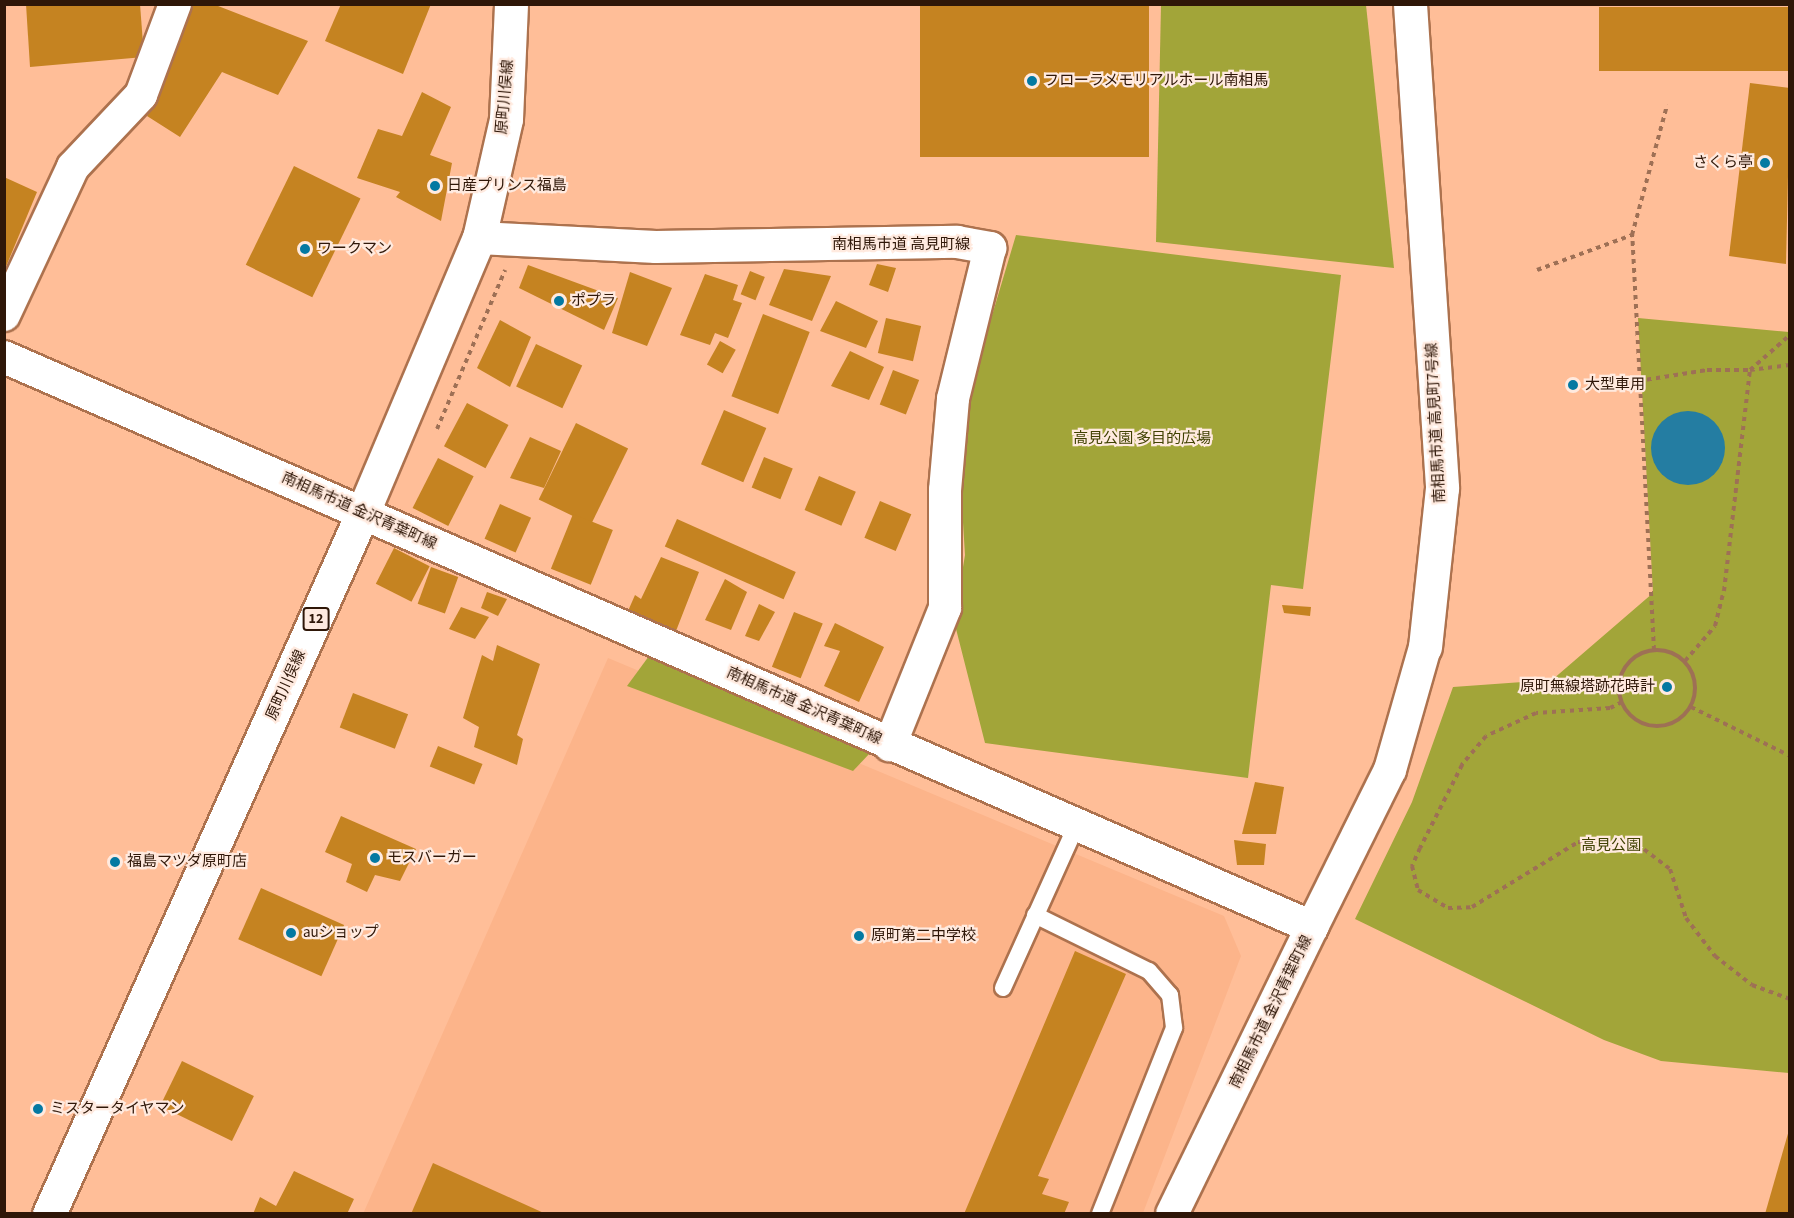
<!DOCTYPE html>
<html>
<head>
<meta charset="utf-8">
<style>
	body { margin:0 }
	#map { position:relative; width:1794px; height:1218px; overflow:hidden; background:#ffbe98; font-family:"Source Sans 3","Noto Sans JP",sans-serif }
	div>[style] { position:absolute }
	[style*='--x'] { left:calc(var(--x)*1px); top:calc(var(--y)*1px); width:calc(var(--w)*1px); rotate:calc(var(--a)*1deg) }
	.built>* { inset:0; background:#fcb48a }
	.green>* { inset:0; background:#a2a539 }
	.water>* { inset:0; background:#247da2 }
	.round { border-radius:50% }
	.building>* { inset:0; background:#c58321; transform-origin:0 0 }
	.path>* { height:4px; margin-top:-2px; transform-origin:0; background:repeating-linear-gradient(90deg,#9e7055 0 4.5px,transparent 0 9px) }
	.path>.ring { margin:-2px; padding:0; box-sizing:content-box; background:none; border:4px solid #9e7055; border-radius:50% }
	.roads { filter:drop-shadow(2px 0 #ad724e) drop-shadow(-2px 0 #ad724e) drop-shadow(0 2px #ad724e) drop-shadow(0 -2px #ad724e) }
	.service>* { height:16px; margin:-8px; padding:0 8px; transform-origin:8px; border-radius:8px; background:#fff }
	.minor>* { height:32px; margin:-16px; padding:0 16px; transform-origin:16px; border-radius:16px; background:#fff }
	.tertiary>* { height:33px; margin:-16.5px; padding:0 16.5px; transform-origin:16.5px; border-radius:16.5px; background:#fff }
	.primary>* { height:33px; margin:-16.5px; padding:0 16.5px; transform-origin:16.5px; border-radius:16.5px; background:#fff }
	.dots>* { width:16px; height:16px; translate:-50% -50%; box-sizing:border-box; border:3px solid #ffeadf; border-radius:50% }
	span { translate:-50% -50%; white-space:nowrap; text-align:center; line-height:1.15; -webkit-text-stroke:4.5px #ffeadf; paint-order:stroke }
	.shield-label span { padding:2px 4px; background:#ffeadf; border:2px solid; border-radius:4px; -webkit-text-stroke-width:0 }
	.shield-label { font-size:14px; color:#2f1708; font-weight:700 }
	.poi-label { font-size:15px; color:#2f1708 }
	.left { translate:0 -50%; text-align:left }
	.right { translate:-100% -50%; text-align:right }
	.street-label { font-size:15px; color:#2f1708 }
	.park-label { font-size:15px; color:#404102 }
	.frame { position:absolute; inset:0; border:6px solid #2f1708; pointer-events:none }
</style>
</head>
<body>
<div id="map">
	<div class="built">
		<div style="clip-path:polygon(608px 658px,1224px 916px,1241px 956px,1143px 1213px,363px 1214px)"></div>
	</div>
	<div class="green">
		<div style="clip-path:polygon(1161px 5px,1366px 5px,1394px 268px,1156px 242px)"></div>
		<div style="clip-path:polygon(1016px 235px,1341px 275px,1303px 589px,1271px 585px,1248px 778px,985px 743px,954px 621px,965px 555px,960px 474px,968px 396px)"></div>
		<div style="clip-path:polygon(1638px 318px,1789px 332px,1789px 1073px,1661px 1061px,1604px 1040px,1355px 919px,1412px 802px,1453px 687px,1552px 680px,1653px 593px)"></div>
		<div style="clip-path:polygon(649px 656px,871px 752px,853px 771px,627px 686px)"></div>
	</div>
	<div class="water">
		<div class="round" style="left:1651px;top:411px;width:74px;height:74px"></div>
	</div>
	<div class="building">
		<div style="clip-path:polygon(26px 4px,140px 4px,144px 57px,30px 67px)"></div>
		<div style="clip-path:polygon(193px 4px,213px 4px,308px 41px,278px 95px,222px 72px,180px 137px,147px 116px)"></div>
		<div style="clip-path:polygon(341px 4px,431px 4px,403px 74px,325px 41px)"></div>
		<div style="left:920px;top:4px;width:229px;height:153px"></div>
		<div style="left:1790px;top:7px;width:64px;height:191px;rotate:90deg"></div>
		<div style="clip-path:polygon(1750px 83px,1790px 88px,1786px 264px,1729px 256px)"></div>
		<div style="clip-path:polygon(422px 92px,451px 107px,430px 155px,452px 163px,441px 221px,396px 197px,400px 192px,357px 178px,378px 129px,402px 136px)"></div>
		<div style="left:294px;top:166px;width:74px;height:110px;rotate:26deg"></div>
		<div style="clip-path:polygon(4px 177px,37px 192px,5px 269px,4px 269px)"></div>
		<div style="clip-path:polygon(877px 264px,896px 268px,888px 292px,869px 285px)"></div>
		<div style="clip-path:polygon(528px 265px,618px 298px,604px 330px,519px 288px)"></div>
		<div style="clip-path:polygon(784px 269px,831px 276px,812px 321px,769px 305px)"></div>
		<div style="left:750px;top:271px;width:16px;height:25px;rotate:22deg"></div>
		<div style="clip-path:polygon(630px 272px,672px 288px,647px 346px,612px 333px)"></div>
		<div style="clip-path:polygon(705px 274px,738px 285px,733px 300px,742px 303px,728px 338px,715px 333px,710px 345px,680px 335px)"></div>
		<div style="clip-path:polygon(836px 301px,878px 321px,866px 348px,820px 331px)"></div>
		<div style="left:763px;top:314px;width:50px;height:88px;rotate:21deg"></div>
		<div style="left:886px;top:318px;width:36px;height:36px;rotate:13deg"></div>
		<div style="clip-path:polygon(500px 320px,531px 337px,510px 387px,477px 368px)"></div>
		<div style="left:720px;top:341px;width:18px;height:27px;rotate:29deg"></div>
		<div style="left:536px;top:344px;width:51px;height:47px;rotate:25deg"></div>
		<div style="clip-path:polygon(850px 351px,884px 367px,869px 400px,831px 386px)"></div>
		<div style="left:893px;top:370px;width:28px;height:37px;rotate:21deg"></div>
		<div style="left:467px;top:403px;width:47px;height:49px;rotate:28deg"></div>
		<div style="left:724px;top:410px;width:46px;height:59px;rotate:23deg"></div>
		<div style="left:576px;top:423px;width:58px;height:85px;rotate:26deg"></div>
		<div style="clip-path:polygon(530px 437px,561px 451px,544px 488px,510px 478px)"></div>
		<div style="left:764px;top:457px;width:31px;height:33px;rotate:22deg"></div>
		<div style="left:438px;top:458px;width:40px;height:56px;rotate:27deg"></div>
		<div style="left:819px;top:476px;width:40px;height:37px;rotate:23deg"></div>
		<div style="left:880px;top:501px;width:34px;height:40px;rotate:23deg"></div>
		<div style="left:500px;top:504px;width:34px;height:38px;rotate:24deg"></div>
		<div style="left:573px;top:514px;width:43px;height:59px;rotate:22deg"></div>
		<div style="left:677px;top:519px;width:130px;height:30px;rotate:24deg"></div>
		<div style="left:394px;top:548px;width:40px;height:40px;rotate:27deg"></div>
		<div style="clip-path:polygon(661px 557px,699px 572px,676px 631px,628px 611px,635px 595px,641px 599px)"></div>
		<div style="left:431px;top:567px;width:29px;height:39px;rotate:20deg"></div>
		<div style="clip-path:polygon(725px 579px,747px 592px,731px 630px,705px 620px)"></div>
		<div style="clip-path:polygon(487px 592px,507px 599px,498px 616px,481px 608px)"></div>
		<div style="clip-path:polygon(759px 604px,775px 612px,759px 641px,745px 636px)"></div>
		<div style="clip-path:polygon(1282px 605px,1311px 607px,1310px 616px,1284px 613px)"></div>
		<div style="clip-path:polygon(461px 607px,489px 617px,475px 639px,449px 629px)"></div>
		<div style="left:794px;top:612px;width:31px;height:59px;rotate:22deg"></div>
		<div style="clip-path:polygon(835px 623px,884px 647px,859px 702px,824px 686px,840px 651px,824px 646px)"></div>
		<div style="clip-path:polygon(497px 645px,540px 664px,517px 735px,523px 739px,517px 765px,474px 747px,479px 727px,463px 718px,482px 655px,493px 661px)"></div>
		<div style="left:353px;top:693px;width:59px;height:37px;rotate:21deg"></div>
		<div style="left:438px;top:746px;width:48px;height:22px;rotate:22deg"></div>
		<div style="clip-path:polygon(1255px 782px,1284px 787px,1276px 834px,1242px 834px)"></div>
		<div style="clip-path:polygon(341px 816px,416px 849px,400px 881px,375px 875px,367px 892px,346px 882px,352px 864px,325px 852px)"></div>
		<div style="clip-path:polygon(1234px 840px,1266px 844px,1264px 865px,1237px 865px)"></div>
		<div style="left:261px;top:888px;width:91px;height:56px;rotate:24deg"></div>
		<div style="clip-path:polygon(1075px 951px,1126px 974px,1038px 1176px,1049px 1179px,1042px 1194px,1069px 1202px,1064px 1214px,964px 1214px)"></div>
		<div style="left:182px;top:1061px;width:80px;height:50px;rotate:26deg"></div>
		<div style="clip-path:polygon(1789px 1130px,1790px 1214px,1765px 1214px)"></div>
		<div style="clip-path:polygon(433px 1163px,546px 1214px,411px 1214px)"></div>
		<div style="clip-path:polygon(294px 1171px,354px 1199px,347px 1214px,253px 1214px,260px 1197px,276px 1206px)"></div>
	</div>
	<div class="path">
		<div style="--x:1537;--y:270;--w:101;--a:-20.2"></div>
		<div style="--x:1638;--y:381;--w:70;--a:-9.1"></div>
		<div style="--x:1707;--y:370;--w:43;--a:0"></div>
		<div style="--x:1750;--y:370;--w:53;--a:-41.2"></div>
		<div style="--x:437;--y:429;--w:173;--a:-66.8"></div>
		<div style="--x:1654;--y:650;--w:416;--a:-93"></div>
		<div style="--x:1632;--y:235;--w:135;--a:-74.9"></div>
		<div class="ring" style="left:1619px;top:650px;width:72px;height:72px"></div>
		<div style="--x:1685;--y:661;--w:46;--a:-49.4"></div>
		<div style="--x:1715;--y:626;--w:36;--a:-76"></div>
		<div style="--x:1724;--y:591;--w:223;--a:-83.3"></div>
		<div style="--x:1750;--y:370;--w:40;--a:-7.1"></div>
		<div style="--x:1622;--y:702;--w:13;--a:153"></div>
		<div style="--x:1610;--y:708;--w:74;--a:176.1"></div>
		<div style="--x:1536;--y:713;--w:55;--a:155.3"></div>
		<div style="--x:1486;--y:736;--w:38;--a:130"></div>
		<div style="--x:1462;--y:765;--w:93;--a:116.8"></div>
		<div style="--x:1420;--y:848;--w:20;--a:114"></div>
		<div style="--x:1412;--y:866;--w:25;--a:76"></div>
		<div style="--x:1418;--y:890;--w:35;--a:31"></div>
		<div style="--x:1448;--y:908;--w:24;--a:-2"></div>
		<div style="--x:1472;--y:907;--w:124;--a:-31.5"></div>
		<div style="--x:1578;--y:842;--w:59;--a:1.9"></div>
		<div style="--x:1637;--y:844;--w:41;--a:37.1"></div>
		<div style="--x:1670;--y:869;--w:52;--a:71.9"></div>
		<div style="--x:1686;--y:918;--w:48;--a:52.7"></div>
		<div style="--x:1715;--y:956;--w:47;--a:38.1"></div>
		<div style="--x:1752;--y:985;--w:40;--a:20.2"></div>
		<div style="--x:1691;--y:707;--w:110;--a:26.3"></div>
	</div>
	<div class="roads">
		<div class="service">
			<div style="--x:1035;--y:915;--w:127;--a:26.2"></div>
			<div style="--x:1149;--y:971;--w:32;--a:49"></div>
			<div style="--x:1170;--y:995;--w:33;--a:83"></div>
			<div style="--x:1174;--y:1028;--w:200;--a:111.7"></div>
			<div style="--x:1003;--y:988;--w:182;--a:-65.7"></div>
		</div>
		<div class="minor">
			<div style="--x:479;--y:238;--w:177;--a:2.9"></div>
			<div style="--x:656;--y:247;--w:301;--a:-1"></div>
			<div style="--x:957;--y:242;--w:34;--a:10"></div>
			<div style="--x:990;--y:248;--w:155;--a:103.8"></div>
			<div style="--x:953;--y:399;--w:91;--a:95"></div>
			<div style="--x:945;--y:490;--w:118;--a:90"></div>
			<div style="--x:945;--y:608;--w:148;--a:111.9"></div>
			<div style="--x:4;--y:315;--w:163;--a:-65"></div>
			<div style="--x:73;--y:167;--w:99;--a:-46.6"></div>
			<div style="--x:141;--y:95;--w:97;--a:-69.5"></div>
			<div style="--x:4;--y:357;--w:1427;--a:23.55"></div>
			<div style="--x:1312;--y:927;--w:319;--a:116"></div>
			<div style="--x:1312;--y:927;--w:175;--a:-63.6"></div>
			<div style="--x:1390;--y:770;--w:128;--a:-74.1"></div>
		</div>
		<div class="tertiary">
			<div style="--x:1410;--y:4;--w:485;--a:86.2"></div>
			<div style="--x:1442;--y:488;--w:160;--a:96.1"></div>
		</div>
		<div class="primary">
			<div style="--x:49;--y:1214;--w:769;--a:-65.9"></div>
			<div style="--x:363;--y:512;--w:298;--a:-67.1"></div>
			<div style="--x:479;--y:238;--w:122;--a:-77.2"></div>
			<div style="--x:506;--y:119;--w:115;--a:-87.5"></div>
		</div>
	</div>
	<div class="dots">
		<div style="left:1032px;top:81px;background:#0479a2"></div>
		<div style="left:1765px;top:163px;background:#0479a2"></div>
		<div style="left:435px;top:186px;background:#0479a2"></div>
		<div style="left:305px;top:249px;background:#0479a2"></div>
		<div style="left:559px;top:301px;background:#0479a2"></div>
		<div style="left:1573px;top:385px;background:#0479a2"></div>
		<div style="left:1667px;top:687px;background:#0479a2"></div>
		<div style="left:375px;top:858px;background:#0479a2"></div>
		<div style="left:115px;top:862px;background:#0479a2"></div>
		<div style="left:291px;top:933px;background:#0479a2"></div>
		<div style="left:859px;top:936px;background:#0479a2"></div>
		<div style="left:38px;top:1109px;background:#0479a2"></div>
	</div>
	<div class="shield-label">
		<span style="left:316px;top:619px">12</span>
	</div>
	<div class="poi-label">
		<span class="left" style="left:1044px;top:81px">フローラメモリアルホール南相馬</span>
		<span class="right" style="left:1753px;top:163px">さくら亭</span>
		<span class="left" style="left:447px;top:186px">日産プリンス福島</span>
		<span class="left" style="left:317px;top:249px">ワークマン</span>
		<span class="left" style="left:571px;top:301px">ポプラ</span>
		<span class="left" style="left:1585px;top:385px">大型車用</span>
		<span class="right" style="left:1655px;top:687px">原町無線塔跡花時計</span>
		<span class="left" style="left:387px;top:858px">モスバーガー</span>
		<span class="left" style="left:127px;top:862px">福島マツダ原町店</span>
		<span class="left" style="left:303px;top:933px">auショップ</span>
		<span class="left" style="left:871px;top:936px">原町第二中学校</span>
		<span class="left" style="left:50px;top:1109px">ミスタータイヤマン</span>
	</div>
	<div class="street-label">
		<span style="left:505px;top:97px;rotate:-85deg">原町川俣線</span>
		<span style="left:901px;top:245px">南相馬市道 高見町線</span>
		<span style="left:1436px;top:423px;rotate:-93deg">南相馬市道 高見町7号線</span>
		<span style="left:359px;top:511px;rotate:24deg">南相馬市道 金沢青葉町線</span>
		<span style="left:286px;top:685px;rotate:-66deg">原町川俣線</span>
		<span style="left:804px;top:706px;rotate:24deg">南相馬市道 金沢青葉町線</span>
		<span style="left:1271px;top:1012px;rotate:-64deg">南相馬市道 金沢青葉町線</span>
	</div>
	<div class="park-label">
		<span style="left:1142px;top:439px">高見公園 多目的広場</span>
		<span style="left:1611px;top:846px">高見公園</span>
	</div>
	<div class="frame"></div>
</div>
</body>
</html>
